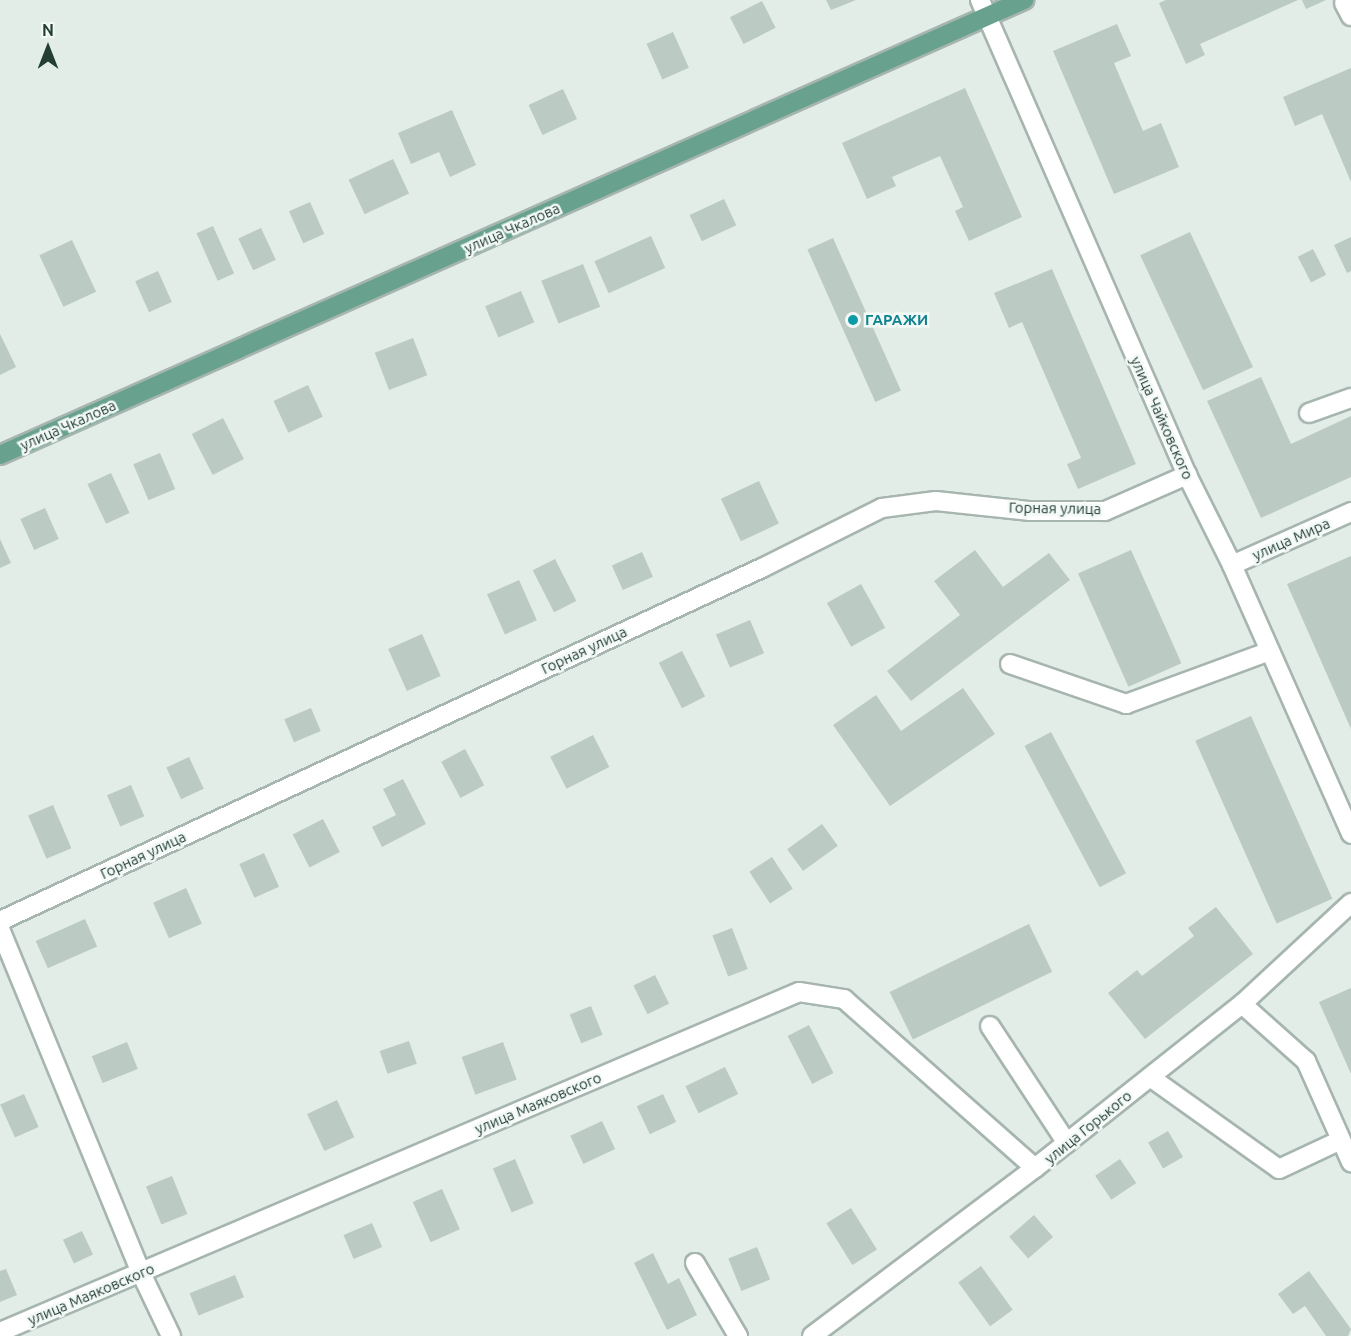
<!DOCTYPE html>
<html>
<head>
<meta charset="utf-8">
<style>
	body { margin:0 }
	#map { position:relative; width:1351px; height:1336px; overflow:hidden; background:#e3ede8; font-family:Ubuntu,sans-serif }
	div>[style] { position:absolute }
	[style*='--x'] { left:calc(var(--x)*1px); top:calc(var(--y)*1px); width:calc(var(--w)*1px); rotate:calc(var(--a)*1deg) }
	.building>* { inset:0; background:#bbcac3; transform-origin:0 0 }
	.roads { filter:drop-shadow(2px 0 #a6b5af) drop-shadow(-2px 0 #a6b5af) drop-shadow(0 2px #a6b5af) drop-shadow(0 -2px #a6b5af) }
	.minor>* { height:18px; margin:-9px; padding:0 9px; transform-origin:9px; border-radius:9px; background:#fff }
	.major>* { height:18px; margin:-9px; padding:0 9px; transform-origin:9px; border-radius:9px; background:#68a28f }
	.dots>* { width:16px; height:16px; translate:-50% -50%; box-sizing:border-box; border:3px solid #f3f9f6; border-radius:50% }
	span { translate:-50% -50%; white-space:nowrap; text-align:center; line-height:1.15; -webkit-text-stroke:5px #f3f9f6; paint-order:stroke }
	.street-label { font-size:15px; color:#233e35 }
	.culture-label { font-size:15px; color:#0d838f; font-weight:700 }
	.left { translate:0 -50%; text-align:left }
	.north { position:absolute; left:18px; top:18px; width:60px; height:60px; -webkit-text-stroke:4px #f3f9f6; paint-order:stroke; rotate:0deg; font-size:16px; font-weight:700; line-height:24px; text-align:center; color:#233e35 }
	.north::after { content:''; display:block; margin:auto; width:21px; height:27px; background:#233e35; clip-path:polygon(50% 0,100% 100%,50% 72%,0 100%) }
</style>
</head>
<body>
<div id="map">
	<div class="building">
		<div style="clip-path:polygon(826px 0,856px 0,831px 10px)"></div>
		<div style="clip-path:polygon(1166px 0,1298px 0,1200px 44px,1205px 55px,1186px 64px,1159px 3px)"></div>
		<div style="clip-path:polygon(1302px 0,1326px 0,1306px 9px)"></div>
		<div style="left:762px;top:1px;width:30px;height:36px;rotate:63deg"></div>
		<div style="clip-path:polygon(1117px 24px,1131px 56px,1114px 63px,1143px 131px,1161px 123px,1179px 167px,1114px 194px,1053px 51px)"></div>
		<div style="left:673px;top:32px;width:39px;height:29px;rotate:66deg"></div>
		<div style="clip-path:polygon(1351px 68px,1351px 182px,1322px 114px,1295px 126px,1283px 97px)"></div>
		<div style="clip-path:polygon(965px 88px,1022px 217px,969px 241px,955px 211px,963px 207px,940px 156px,892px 177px,896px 186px,867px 199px,842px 143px)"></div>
		<div style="left:563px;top:89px;width:33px;height:38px;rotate:65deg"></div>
		<div style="clip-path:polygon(452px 110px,476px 165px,450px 177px,439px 152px,411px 164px,398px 133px)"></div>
		<div style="left:393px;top:159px;width:38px;height:49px;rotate:65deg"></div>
		<div style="left:724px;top:199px;width:29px;height:38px;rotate:65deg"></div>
		<div style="left:310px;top:202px;width:35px;height:23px;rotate:66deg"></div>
		<div style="left:213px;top:226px;width:52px;height:18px;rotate:66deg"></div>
		<div style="left:261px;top:228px;width:35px;height:25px;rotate:65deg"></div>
		<div style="left:1190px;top:232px;width:149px;height:55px;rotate:65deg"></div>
		<div style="left:651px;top:236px;width:35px;height:62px;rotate:66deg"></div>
		<div style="clip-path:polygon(1351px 237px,1351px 271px,1347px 273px,1334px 245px)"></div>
		<div style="left:833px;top:238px;width:167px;height:28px;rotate:66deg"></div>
		<div style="left:72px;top:240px;width:57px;height:36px;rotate:65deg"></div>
		<div style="left:1313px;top:249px;width:29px;height:17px;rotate:63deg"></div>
		<div style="left:583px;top:264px;width:46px;height:45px;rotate:68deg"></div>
		<div style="clip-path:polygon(1052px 269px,1136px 464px,1078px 489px,1067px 464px,1081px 458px,1022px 322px,1009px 328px,994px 293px)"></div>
		<div style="left:158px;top:271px;width:34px;height:25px;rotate:66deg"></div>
		<div style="left:521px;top:291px;width:34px;height:39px;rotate:67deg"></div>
		<div style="clip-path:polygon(0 334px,16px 367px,0 375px)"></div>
		<div style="left:413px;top:338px;width:40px;height:41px;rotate:69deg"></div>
		<div style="clip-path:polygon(1261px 377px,1291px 444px,1351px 416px,1351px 477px,1261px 518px,1207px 401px)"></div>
		<div style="left:308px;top:385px;width:35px;height:38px;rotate:65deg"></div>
		<div style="left:223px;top:418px;width:46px;height:35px;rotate:63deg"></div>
		<div style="left:160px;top:453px;width:39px;height:29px;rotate:67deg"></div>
		<div style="left:111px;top:473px;width:44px;height:26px;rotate:65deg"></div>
		<div style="left:759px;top:481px;width:47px;height:42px;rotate:65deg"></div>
		<div style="left:45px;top:508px;width:34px;height:27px;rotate:66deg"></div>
		<div style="clip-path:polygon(0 539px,11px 563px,0 568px)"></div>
		<div style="clip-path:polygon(975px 550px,1003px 587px,1049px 553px,1070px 580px,911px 701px,887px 671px,960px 615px,934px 581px)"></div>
		<div style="left:1131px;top:550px;width:124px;height:58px;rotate:66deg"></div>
		<div style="left:642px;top:552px;width:27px;height:33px;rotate:66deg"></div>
		<div style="clip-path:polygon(1351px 556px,1351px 729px,1287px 584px)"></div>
		<div style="left:555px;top:559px;width:47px;height:25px;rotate:63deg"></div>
		<div style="left:519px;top:580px;width:44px;height:35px;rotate:66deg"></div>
		<div style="left:861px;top:584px;width:50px;height:39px;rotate:61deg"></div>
		<div style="left:750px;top:620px;width:36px;height:37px;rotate:67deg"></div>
		<div style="left:422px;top:634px;width:46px;height:37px;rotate:66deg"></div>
		<div style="left:682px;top:651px;width:51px;height:26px;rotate:63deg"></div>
		<div style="clip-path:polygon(963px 688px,995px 734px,890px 806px,833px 725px,876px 695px,901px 731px)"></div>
		<div style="left:311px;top:708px;width:25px;height:29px;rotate:67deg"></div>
		<div style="left:1251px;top:716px;width:200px;height:61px;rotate:66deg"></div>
		<div style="left:1051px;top:732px;width:160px;height:30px;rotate:62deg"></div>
		<div style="left:593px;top:735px;width:36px;height:48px;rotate:63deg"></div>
		<div style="left:465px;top:749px;width:41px;height:27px;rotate:62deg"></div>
		<div style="left:189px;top:757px;width:35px;height:25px;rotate:65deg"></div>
		<div style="clip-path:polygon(403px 779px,426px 824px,382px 847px,372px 827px,396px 815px,383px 789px)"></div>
		<div style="left:131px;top:785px;width:34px;height:26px;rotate:67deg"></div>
		<div style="left:53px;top:805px;width:47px;height:27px;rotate:67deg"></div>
		<div style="left:323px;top:819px;width:37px;height:34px;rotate:63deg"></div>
		<div style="left:822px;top:824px;width:27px;height:43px;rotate:54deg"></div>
		<div style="left:264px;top:853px;width:37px;height:27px;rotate:66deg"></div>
		<div style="left:772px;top:857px;width:38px;height:27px;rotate:57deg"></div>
		<div style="left:186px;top:888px;width:39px;height:36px;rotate:66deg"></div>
		<div style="clip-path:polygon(1216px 907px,1253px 954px,1145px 1039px,1108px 993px,1137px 970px,1142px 976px,1194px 936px,1188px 928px)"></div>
		<div style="left:85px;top:919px;width:30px;height:54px;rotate:66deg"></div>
		<div style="left:1029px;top:924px;width:53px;height:155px;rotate:64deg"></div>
		<div style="left:732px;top:928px;width:44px;height:21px;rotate:69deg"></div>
		<div style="left:655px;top:975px;width:32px;height:24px;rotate:64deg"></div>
		<div style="clip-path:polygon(1351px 988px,1351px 1074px,1319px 1002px)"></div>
		<div style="left:591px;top:1006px;width:31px;height:23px;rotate:68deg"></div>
		<div style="left:809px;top:1025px;width:54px;height:24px;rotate:63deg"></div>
		<div style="left:409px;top:1041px;width:24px;height:31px;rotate:71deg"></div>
		<div style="left:127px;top:1042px;width:29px;height:38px;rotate:68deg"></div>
		<div style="left:503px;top:1042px;width:40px;height:44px;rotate:70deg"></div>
		<div style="left:725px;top:1067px;width:30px;height:44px;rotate:64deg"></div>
		<div style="left:24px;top:1094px;width:36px;height:26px;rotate:66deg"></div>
		<div style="left:663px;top:1094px;width:31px;height:29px;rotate:65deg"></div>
		<div style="left:337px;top:1100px;width:41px;height:33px;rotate:65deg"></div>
		<div style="left:602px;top:1121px;width:31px;height:35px;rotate:65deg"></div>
		<div style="left:1168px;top:1131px;width:30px;height:23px;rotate:60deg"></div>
		<div style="left:515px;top:1159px;width:48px;height:24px;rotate:67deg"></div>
		<div style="left:1120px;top:1159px;width:29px;height:30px;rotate:56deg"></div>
		<div style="left:172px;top:1176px;width:41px;height:28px;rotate:68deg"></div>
		<div style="left:442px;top:1189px;width:44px;height:32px;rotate:66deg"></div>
		<div style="left:851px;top:1208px;width:49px;height:29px;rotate:58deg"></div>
		<div style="left:1034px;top:1215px;width:29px;height:33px;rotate:49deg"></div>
		<div style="left:372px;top:1223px;width:26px;height:31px;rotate:67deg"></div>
		<div style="left:82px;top:1231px;width:26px;height:21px;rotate:65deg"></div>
		<div style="left:757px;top:1247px;width:35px;height:31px;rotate:68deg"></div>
		<div style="clip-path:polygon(653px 1253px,668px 1284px,679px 1278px,697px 1315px,667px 1330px,634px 1263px)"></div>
		<div style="left:981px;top:1266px;width:54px;height:28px;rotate:54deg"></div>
		<div style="clip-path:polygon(6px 1269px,17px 1295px,0 1302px,0 1271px)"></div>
		<div style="clip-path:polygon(1309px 1271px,1351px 1329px,1348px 1336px,1326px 1336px,1305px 1306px,1293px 1314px,1278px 1294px)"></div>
		<div style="left:235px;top:1275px;width:24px;height:49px;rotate:68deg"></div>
	</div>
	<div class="roads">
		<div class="minor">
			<div style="--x:980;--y:0;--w:518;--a:66.45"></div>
			<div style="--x:1187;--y:475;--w:101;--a:63.4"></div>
			<div style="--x:1232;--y:565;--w:294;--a:66.1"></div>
			<div style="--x:1344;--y:3;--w:15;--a:62"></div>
			<div style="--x:1309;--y:413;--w:45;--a:-19.7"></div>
			<div style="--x:1232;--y:565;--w:130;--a:-24"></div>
			<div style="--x:1010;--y:664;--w:123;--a:19"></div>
			<div style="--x:1126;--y:704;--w:153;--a:-20.2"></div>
			<div style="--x:0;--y:921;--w:840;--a:-24.86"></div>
			<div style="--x:762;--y:568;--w:134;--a:-26.6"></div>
			<div style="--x:882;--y:508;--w:54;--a:-7.4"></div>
			<div style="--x:936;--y:501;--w:95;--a:6.1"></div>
			<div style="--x:1030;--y:511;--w:75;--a:0"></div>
			<div style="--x:1105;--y:511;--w:90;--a:-23.7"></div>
			<div style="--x:0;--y:929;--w:372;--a:67.7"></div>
			<div style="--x:141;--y:1273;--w:70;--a:64.5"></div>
			<div style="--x:1242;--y:1004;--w:86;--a:41.7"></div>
			<div style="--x:1306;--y:1061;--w:111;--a:66"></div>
			<div style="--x:990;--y:1026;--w:140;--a:56.7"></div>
			<div style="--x:1150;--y:1077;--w:158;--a:35.5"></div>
			<div style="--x:1279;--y:1169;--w:68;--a:-25.1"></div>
			<div style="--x:695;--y:1263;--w:85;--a:59.5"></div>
			<div style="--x:0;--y:1332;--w:868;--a:-23.05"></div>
			<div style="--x:799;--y:992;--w:46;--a:8.8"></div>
			<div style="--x:844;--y:999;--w:255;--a:41.5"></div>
			<div style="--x:812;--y:1336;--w:279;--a:-37"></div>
			<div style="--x:1035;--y:1168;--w:264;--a:-38.4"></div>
			<div style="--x:1242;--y:1004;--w:149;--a:-42.8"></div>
		</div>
		<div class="major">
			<div style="--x:0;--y:455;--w:1121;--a:-23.96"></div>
		</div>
	</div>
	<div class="dots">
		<div style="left:853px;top:320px;background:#0f9aa8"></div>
	</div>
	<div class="street-label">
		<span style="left:512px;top:228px;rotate:-24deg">улица Чкалова</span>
		<span style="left:1162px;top:418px;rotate:66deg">улица Чайковского</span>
		<span style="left:68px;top:425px;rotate:-24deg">улица Чкалова</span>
		<span style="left:1055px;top:508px;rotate:1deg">Горная улица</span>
		<span style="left:1291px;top:539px;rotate:-24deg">улица Мира</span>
		<span style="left:584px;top:650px;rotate:-25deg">Горная улица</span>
		<span style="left:143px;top:855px;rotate:-25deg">Горная улица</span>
		<span style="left:538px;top:1103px;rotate:-23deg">улица Маяковского</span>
		<span style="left:1088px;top:1127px;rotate:-39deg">улица Горького</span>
		<span style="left:91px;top:1294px;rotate:-23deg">улица Маяковского</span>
	</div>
	<div class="culture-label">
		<span class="left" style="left:865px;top:320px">ГАРАЖИ</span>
	</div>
	<div class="north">N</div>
</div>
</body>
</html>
